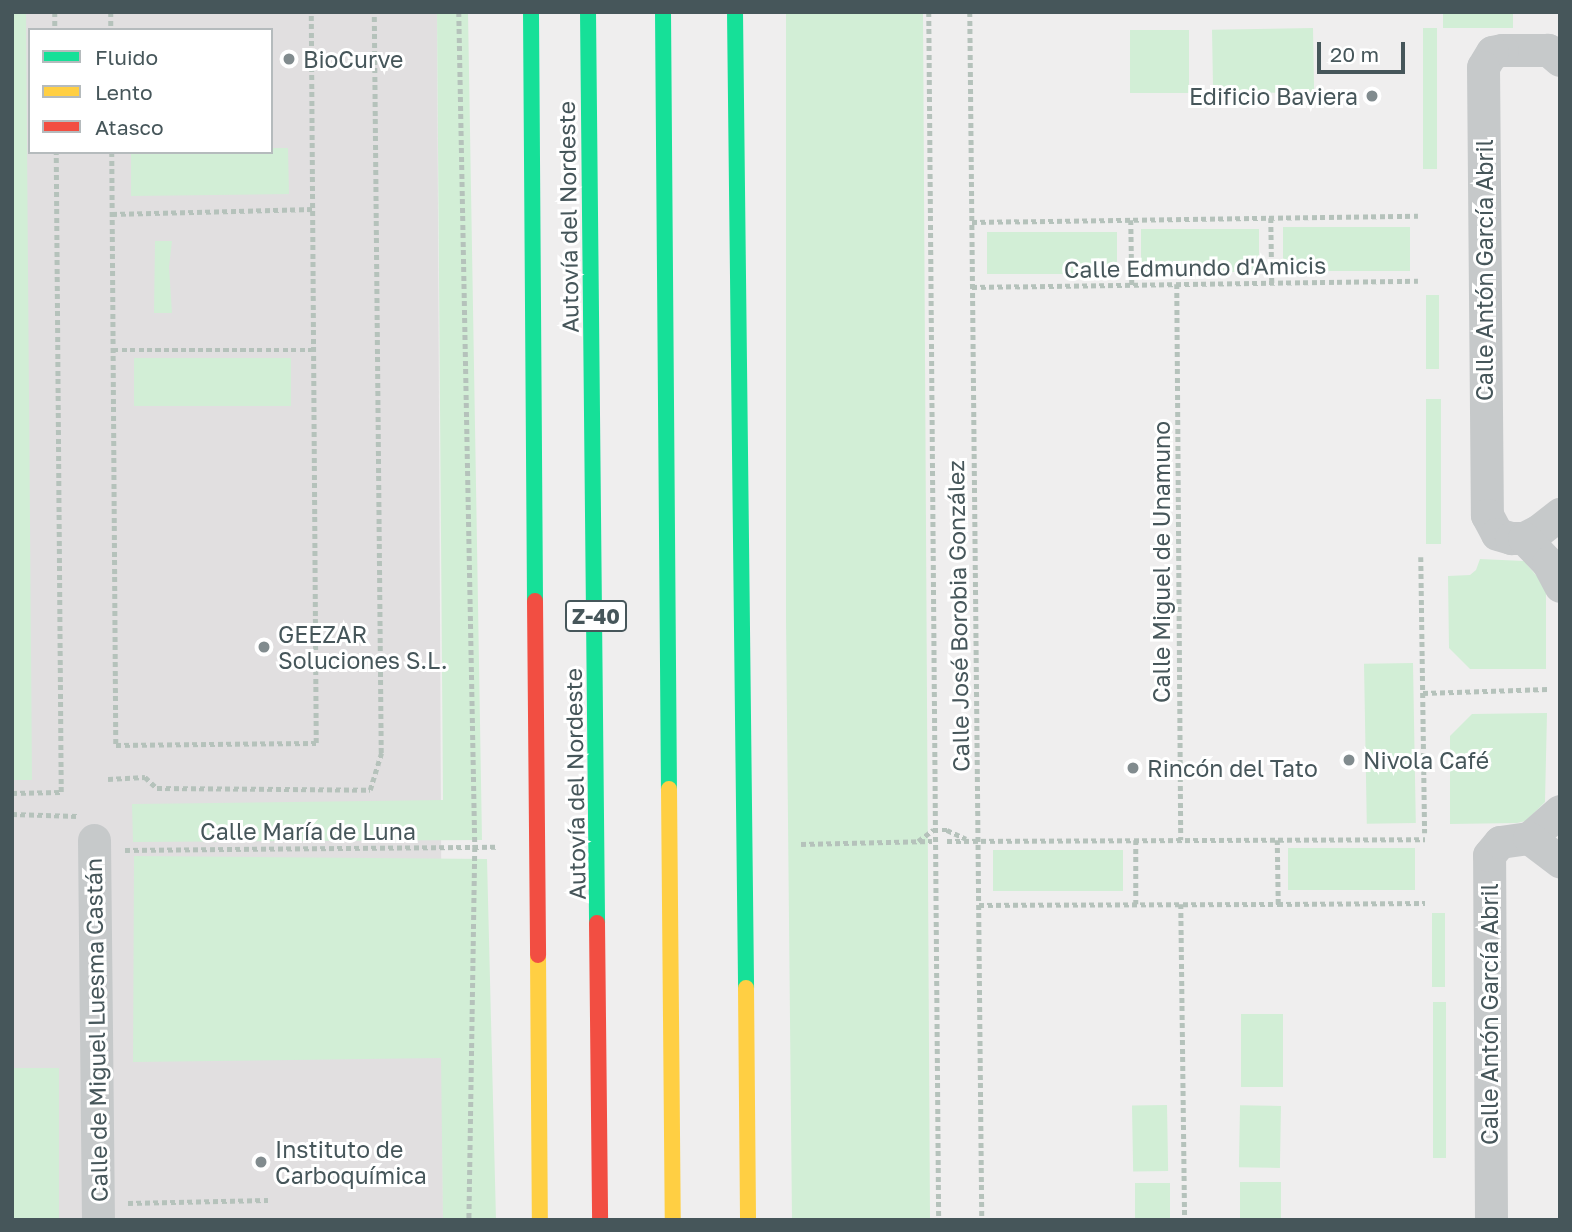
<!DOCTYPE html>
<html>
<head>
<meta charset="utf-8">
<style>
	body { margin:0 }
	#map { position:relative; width:1572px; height:1232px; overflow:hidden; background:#efeeee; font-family:"Golos Text",sans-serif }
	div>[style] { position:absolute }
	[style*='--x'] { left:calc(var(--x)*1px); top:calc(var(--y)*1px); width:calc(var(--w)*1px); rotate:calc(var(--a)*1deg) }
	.education>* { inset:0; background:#e1dfe0 }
	.green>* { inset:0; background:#d2eed6; transform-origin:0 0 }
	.path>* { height:4.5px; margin-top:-2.25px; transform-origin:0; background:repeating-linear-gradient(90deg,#b5c2bb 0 5px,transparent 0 8.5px) }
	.street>* { height:33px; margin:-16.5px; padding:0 16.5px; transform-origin:16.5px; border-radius:16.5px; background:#c6c9ca }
	.fast>* { height:16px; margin:-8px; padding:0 8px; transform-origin:8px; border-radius:8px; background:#16e098 }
	.slow>* { height:16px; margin:-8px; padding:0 8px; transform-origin:8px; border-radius:8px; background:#ffcf43 }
	.jam>* { height:16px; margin:-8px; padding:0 8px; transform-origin:8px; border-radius:8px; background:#f24e42 }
	.dots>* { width:19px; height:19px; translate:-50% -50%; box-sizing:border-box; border:4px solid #fff; border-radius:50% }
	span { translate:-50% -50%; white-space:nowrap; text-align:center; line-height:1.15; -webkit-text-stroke:6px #fff; paint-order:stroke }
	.shield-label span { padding:2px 5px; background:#fff; border:2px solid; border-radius:5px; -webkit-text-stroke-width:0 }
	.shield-label { font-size:21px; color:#46565a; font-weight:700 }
	.poi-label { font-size:23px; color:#46565a }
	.left { translate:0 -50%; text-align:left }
	.right { translate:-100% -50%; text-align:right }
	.street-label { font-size:23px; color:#46565a }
	.frame { position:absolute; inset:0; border:14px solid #46565a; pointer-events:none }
	.legend { position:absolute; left:28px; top:28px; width:245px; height:126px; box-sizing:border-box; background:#fff; border:2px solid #b5bbbd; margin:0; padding:9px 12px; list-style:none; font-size:21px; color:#46565a }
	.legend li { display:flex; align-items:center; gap:14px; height:35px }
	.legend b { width:35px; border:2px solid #b5bbbd }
	.scale { position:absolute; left:1317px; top:42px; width:88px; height:32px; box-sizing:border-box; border:4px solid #46565a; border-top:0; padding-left:9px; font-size:21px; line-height:24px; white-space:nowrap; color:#46565a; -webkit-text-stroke:5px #fff; paint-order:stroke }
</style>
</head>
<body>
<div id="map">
	<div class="education">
		<div style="clip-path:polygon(evenodd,12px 12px,437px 12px,443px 1220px,12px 1220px,12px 12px,30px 30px,271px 30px,271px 152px,30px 152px,30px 30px)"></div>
	</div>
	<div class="green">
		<div style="clip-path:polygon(12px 12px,26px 12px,32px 780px,12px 780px)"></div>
		<div style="clip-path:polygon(437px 12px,468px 12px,482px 840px,133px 842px,132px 804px,443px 800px)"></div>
		<div style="clip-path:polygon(786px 12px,923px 12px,930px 1220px,792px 1220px,786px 620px)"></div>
		<div style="left:1443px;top:12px;width:70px;height:16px"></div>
		<div style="left:1313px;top:28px;width:64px;height:101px;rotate:89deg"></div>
		<div style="left:1423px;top:28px;width:14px;height:141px"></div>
		<div style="left:1130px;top:30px;width:59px;height:63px"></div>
		<div style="clip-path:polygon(271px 148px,288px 148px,289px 194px,131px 196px,131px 152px,271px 152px)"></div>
		<div style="left:1410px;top:227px;width:44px;height:127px;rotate:90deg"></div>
		<div style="left:1259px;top:229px;width:43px;height:118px;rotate:90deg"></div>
		<div style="left:1117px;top:232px;width:42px;height:130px;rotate:90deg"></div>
		<div style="clip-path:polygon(155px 241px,172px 241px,169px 267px,172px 313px,154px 313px)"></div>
		<div style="left:1426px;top:295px;width:13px;height:74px"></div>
		<div style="left:291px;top:358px;width:48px;height:157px;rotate:90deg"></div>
		<div style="left:1426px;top:399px;width:15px;height:145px"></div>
		<div style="clip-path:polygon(1480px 559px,1524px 561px,1546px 587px,1546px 669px,1470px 669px,1449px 648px,1448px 576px,1470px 575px,1476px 570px)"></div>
		<div style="left:1413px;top:663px;width:160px;height:49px;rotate:89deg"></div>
		<div style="clip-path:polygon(1547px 713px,1545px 802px,1526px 821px,1517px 823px,1450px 824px,1450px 736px,1472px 714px)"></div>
		<div style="left:1415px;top:848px;width:42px;height:127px;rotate:90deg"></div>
		<div style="left:1123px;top:850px;width:41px;height:130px;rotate:90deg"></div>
		<div style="clip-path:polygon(134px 856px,487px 859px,496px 1220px,443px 1220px,441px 1058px,133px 1062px)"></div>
		<div style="left:1432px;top:913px;width:13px;height:74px"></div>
		<div style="left:1433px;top:1002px;width:13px;height:156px"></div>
		<div style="left:1241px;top:1014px;width:42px;height:73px"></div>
		<div style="left:12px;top:1068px;width:47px;height:152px"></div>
		<div style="left:1167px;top:1105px;width:66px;height:35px;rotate:89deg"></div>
		<div style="left:1281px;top:1106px;width:62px;height:41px;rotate:91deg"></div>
		<div style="left:1281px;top:1182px;width:38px;height:41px;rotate:90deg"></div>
		<div style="left:1170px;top:1183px;width:37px;height:35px;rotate:90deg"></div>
	</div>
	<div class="path">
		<div style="--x:55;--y:12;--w:18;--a:90"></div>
		<div style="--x:111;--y:12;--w:18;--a:90"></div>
		<div style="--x:459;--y:12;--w:835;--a:88.9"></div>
		<div style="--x:475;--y:847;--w:373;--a:90.9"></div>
		<div style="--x:929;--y:12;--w:1208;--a:89.53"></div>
		<div style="--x:970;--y:12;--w:1208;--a:89.43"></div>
		<div style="--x:112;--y:152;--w:593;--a:89.61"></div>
		<div style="--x:116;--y:745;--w:200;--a:-0.6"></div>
		<div style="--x:316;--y:743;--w:731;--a:-90.39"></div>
		<div style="--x:112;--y:214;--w:201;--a:-1.4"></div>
		<div style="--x:1271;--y:218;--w:65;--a:89.1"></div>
		<div style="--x:1131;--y:220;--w:65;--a:89.1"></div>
		<div style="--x:972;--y:222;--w:446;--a:-0.8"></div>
		<div style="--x:1177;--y:284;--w:556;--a:89.59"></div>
		<div style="--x:972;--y:287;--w:446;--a:-0.8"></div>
		<div style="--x:113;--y:350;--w:201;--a:0"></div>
		<div style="--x:1421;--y:557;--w:276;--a:89.2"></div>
		<div style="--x:1423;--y:693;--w:125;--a:-1.8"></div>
		<div style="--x:108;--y:779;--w:37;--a:-3"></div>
		<div style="--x:145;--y:777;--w:16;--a:43"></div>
		<div style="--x:157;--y:788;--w:213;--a:0.5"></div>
		<div style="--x:370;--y:790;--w:39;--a:-73"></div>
		<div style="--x:381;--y:753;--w:741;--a:-90.54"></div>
		<div style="--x:12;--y:793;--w:49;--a:-1.2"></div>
		<div style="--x:61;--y:792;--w:640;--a:-90.45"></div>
		<div style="--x:12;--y:814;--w:65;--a:1.8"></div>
		<div style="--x:1136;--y:840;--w:64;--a:90"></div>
		<div style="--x:918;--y:841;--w:19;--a:-36"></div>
		<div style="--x:933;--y:830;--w:14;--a:0"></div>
		<div style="--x:947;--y:830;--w:21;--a:25"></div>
		<div style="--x:947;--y:841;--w:478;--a:-0.2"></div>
		<div style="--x:801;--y:844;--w:131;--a:-1.3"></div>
		<div style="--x:125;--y:850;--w:372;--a:-0.5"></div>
		<div style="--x:1181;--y:904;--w:316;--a:89.3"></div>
		<div style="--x:1278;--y:904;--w:147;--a:-0.4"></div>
		<div style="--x:979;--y:905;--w:299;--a:-0.2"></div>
		<div style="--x:1278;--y:904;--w:64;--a:-90.9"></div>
		<div style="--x:128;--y:1203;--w:140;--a:-1.2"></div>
	</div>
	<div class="street">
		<div style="--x:1560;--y:60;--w:16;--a:-140"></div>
		<div style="--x:1548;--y:50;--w:46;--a:180"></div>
		<div style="--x:1502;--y:50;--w:10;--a:169"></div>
		<div style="--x:1492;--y:52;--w:17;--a:121"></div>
		<div style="--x:1483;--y:67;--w:448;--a:89.5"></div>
		<div style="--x:1487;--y:515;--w:21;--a:62"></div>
		<div style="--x:1497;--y:534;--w:15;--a:16"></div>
		<div style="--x:1511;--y:538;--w:13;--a:0"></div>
		<div style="--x:1524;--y:538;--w:16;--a:-27"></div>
		<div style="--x:1538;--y:531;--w:28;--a:-38"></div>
		<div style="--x:1524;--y:538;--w:35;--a:46"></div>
		<div style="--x:1548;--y:563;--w:26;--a:62"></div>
		<div style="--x:1529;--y:838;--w:41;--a:-41.1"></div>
		<div style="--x:94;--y:840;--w:380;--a:89.4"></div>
		<div style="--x:1491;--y:1220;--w:365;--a:-90.3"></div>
		<div style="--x:1489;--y:855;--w:17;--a:-50"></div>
		<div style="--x:1500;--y:842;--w:29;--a:-8"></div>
		<div style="--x:1529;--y:838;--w:39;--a:37"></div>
	</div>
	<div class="fast">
		<div style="--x:531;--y:12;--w:589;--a:89.61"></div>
		<div style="--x:588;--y:12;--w:911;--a:89.43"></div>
		<div style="--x:663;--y:12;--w:777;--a:89.56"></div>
		<div style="--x:735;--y:12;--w:976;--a:89.35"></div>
	</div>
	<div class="slow">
		<div style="--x:669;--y:789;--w:431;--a:89.5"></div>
		<div style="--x:538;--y:955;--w:265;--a:89.6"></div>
		<div style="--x:746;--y:988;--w:232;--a:89.5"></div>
	</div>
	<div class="jam">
		<div style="--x:535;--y:601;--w:354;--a:89.5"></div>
		<div style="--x:597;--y:923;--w:297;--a:89.4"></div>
	</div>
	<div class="dots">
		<div style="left:289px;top:59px;background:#818b8e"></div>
		<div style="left:1372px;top:96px;background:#818b8e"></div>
		<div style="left:264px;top:647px;background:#818b8e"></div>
		<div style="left:1349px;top:760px;background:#818b8e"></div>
		<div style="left:1133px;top:768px;background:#818b8e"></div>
		<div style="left:261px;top:1162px;background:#818b8e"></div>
	</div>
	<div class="shield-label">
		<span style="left:596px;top:616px">Z-40</span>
	</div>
	<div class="poi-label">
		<span class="left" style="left:303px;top:59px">BioCurve</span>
		<span class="right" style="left:1358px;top:96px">Edificio Baviera</span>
		<span class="left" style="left:278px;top:647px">GEEZAR<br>Soluciones S.L.</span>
		<span class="left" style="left:1363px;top:760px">Nivola Café</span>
		<span class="left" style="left:1147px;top:768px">Rincón del Tato</span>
		<span class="left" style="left:275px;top:1162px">Instituto de<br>Carboquímica</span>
	</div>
	<div class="street-label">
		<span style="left:568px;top:217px;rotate:-91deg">Autovía del Nordeste</span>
		<span style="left:1195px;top:267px;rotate:-1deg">Calle Edmundo d'Amicis</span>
		<span style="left:1484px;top:270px;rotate:-90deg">Calle Antón García Abril</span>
		<span style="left:1161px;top:562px;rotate:-90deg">Calle Miguel de Unamuno</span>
		<span style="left:958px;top:616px;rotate:-91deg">Calle José Borobia González</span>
		<span style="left:575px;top:784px;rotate:-91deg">Autovía del Nordeste</span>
		<span style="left:308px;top:831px">Calle María de Luna</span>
		<span style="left:1489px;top:1014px;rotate:-90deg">Calle Antón García Abril</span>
		<span style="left:96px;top:1030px;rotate:-91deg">Calle de Miguel Luesma Castán</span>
	</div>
	<div class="frame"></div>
	<ul class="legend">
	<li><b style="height:9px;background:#16e098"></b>Fluido</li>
	<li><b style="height:9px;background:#ffcf43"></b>Lento</li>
	<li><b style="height:9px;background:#f24e42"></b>Atasco</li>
	</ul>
	<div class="scale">20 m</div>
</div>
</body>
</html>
